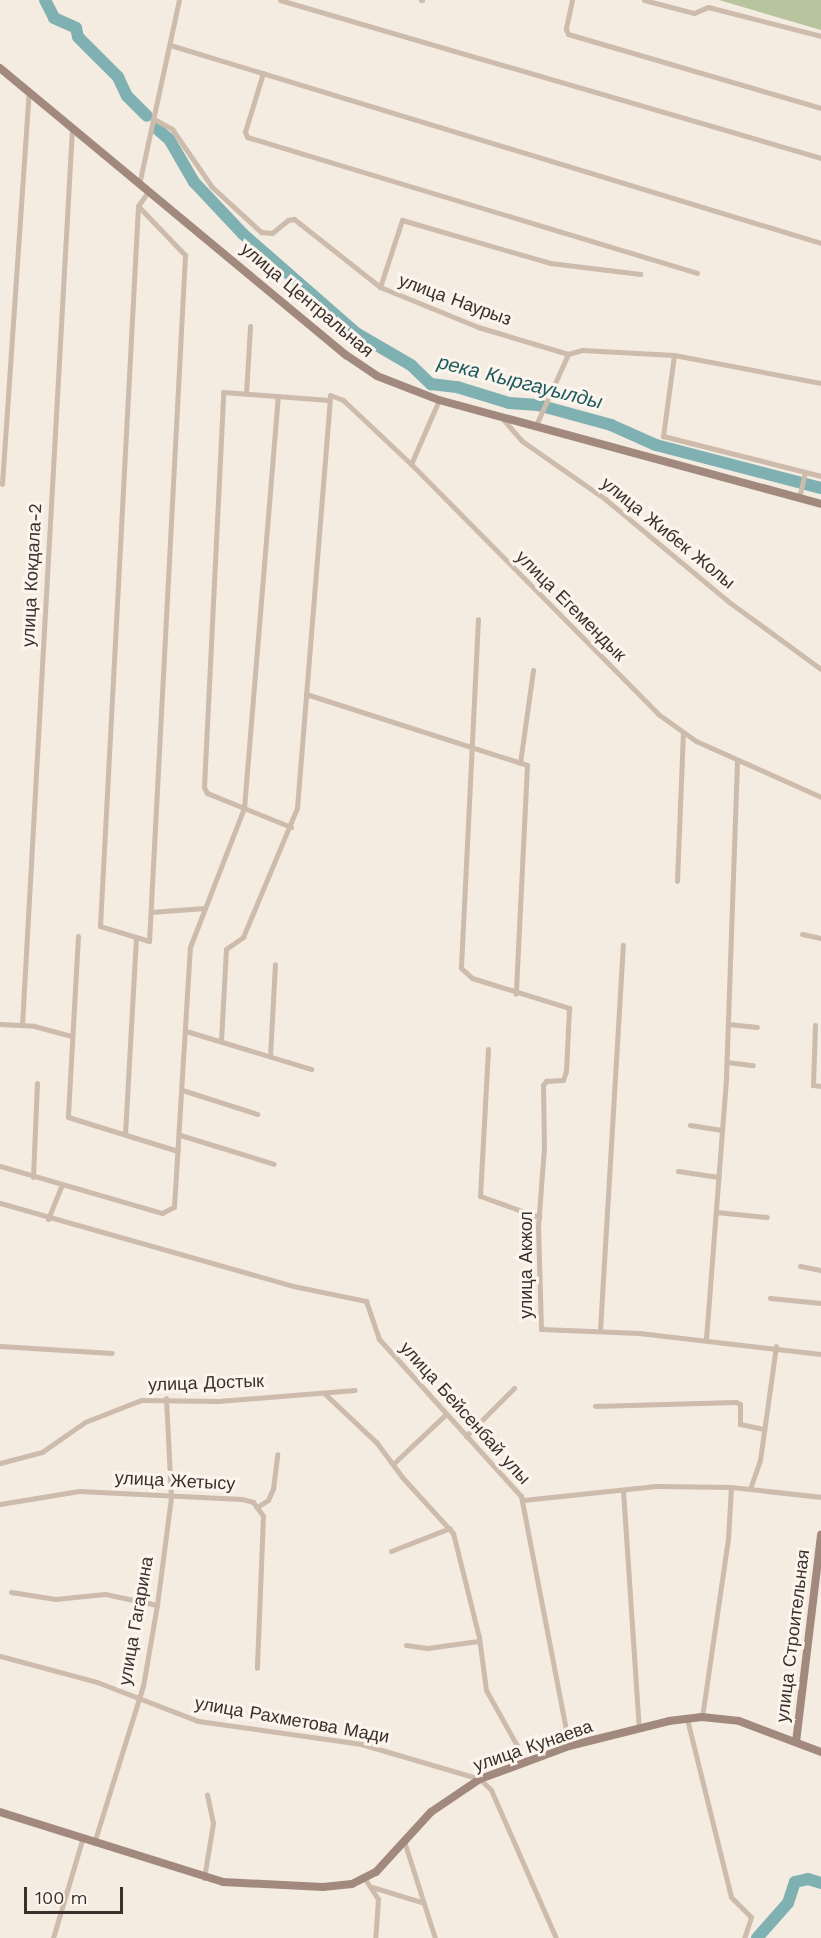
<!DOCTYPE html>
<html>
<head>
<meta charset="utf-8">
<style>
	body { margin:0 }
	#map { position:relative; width:821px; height:1938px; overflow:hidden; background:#f4ebe1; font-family:"Work Sans",sans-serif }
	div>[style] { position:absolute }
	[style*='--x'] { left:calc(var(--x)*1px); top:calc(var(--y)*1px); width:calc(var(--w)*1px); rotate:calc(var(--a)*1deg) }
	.green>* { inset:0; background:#b8c4a0 }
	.river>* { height:12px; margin:-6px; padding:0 6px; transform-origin:6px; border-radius:6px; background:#7fb0b2 }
	.minor>* { height:5px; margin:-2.5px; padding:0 2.5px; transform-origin:2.5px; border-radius:2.5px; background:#cdbbac }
	.secondary>* { height:8px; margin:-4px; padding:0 4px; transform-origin:4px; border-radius:4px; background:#a18a7d }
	span { translate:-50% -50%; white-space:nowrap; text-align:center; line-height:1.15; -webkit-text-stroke:6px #fbf5ee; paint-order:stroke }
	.street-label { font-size:18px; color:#3b302b }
	.water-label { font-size:20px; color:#1f5a5e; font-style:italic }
	.scale { position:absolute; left:24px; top:1887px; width:99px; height:27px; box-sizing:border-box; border:3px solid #3b302b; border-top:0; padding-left:8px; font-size:18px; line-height:21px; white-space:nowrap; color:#3b302b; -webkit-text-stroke:4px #fbf5ee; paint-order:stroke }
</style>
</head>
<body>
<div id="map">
	<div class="green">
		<div style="clip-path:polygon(719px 0,821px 0,821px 30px)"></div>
	</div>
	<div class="river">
		<div style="--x:45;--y:0;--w:20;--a:63"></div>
		<div style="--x:54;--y:18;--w:24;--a:24"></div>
		<div style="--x:76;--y:28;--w:9;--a:77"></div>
		<div style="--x:78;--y:37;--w:57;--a:45"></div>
		<div style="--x:118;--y:77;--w:21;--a:65"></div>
		<div style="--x:127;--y:96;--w:28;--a:45"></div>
		<div style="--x:157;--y:129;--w:16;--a:40"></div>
		<div style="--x:169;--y:139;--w:50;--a:59.8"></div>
		<div style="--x:194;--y:182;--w:71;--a:46.7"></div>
		<div style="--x:243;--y:234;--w:150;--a:41.2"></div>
		<div style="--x:356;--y:333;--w:64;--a:30.2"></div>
		<div style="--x:411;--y:365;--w:28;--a:44"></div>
		<div style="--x:431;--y:384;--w:26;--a:7"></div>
		<div style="--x:457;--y:387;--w:54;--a:17.1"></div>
		<div style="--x:509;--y:403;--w:29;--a:4"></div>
		<div style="--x:538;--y:405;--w:76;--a:15.3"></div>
		<div style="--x:611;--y:425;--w:49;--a:24"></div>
		<div style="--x:656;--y:445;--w:171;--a:14.6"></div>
		<div style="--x:757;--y:1938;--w:47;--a:-48.5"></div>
		<div style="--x:788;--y:1903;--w:22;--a:-72"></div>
		<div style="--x:795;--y:1882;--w:13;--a:-13"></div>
		<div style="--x:808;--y:1879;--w:14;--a:17"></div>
	</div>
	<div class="minor">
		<div style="--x:280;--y:0;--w:564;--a:16.28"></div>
		<div style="--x:421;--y:0;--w:1;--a:0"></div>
		<div style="--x:572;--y:0;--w:30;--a:102"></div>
		<div style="--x:566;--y:29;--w:5;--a:68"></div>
		<div style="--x:568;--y:34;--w:264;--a:16.3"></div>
		<div style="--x:644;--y:0;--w:52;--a:14.6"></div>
		<div style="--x:694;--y:13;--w:15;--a:-23"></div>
		<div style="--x:708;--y:7;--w:117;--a:14.4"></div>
		<div style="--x:170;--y:45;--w:680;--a:16.92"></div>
		<div style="--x:263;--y:73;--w:62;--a:107"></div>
		<div style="--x:245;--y:132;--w:5;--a:68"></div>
		<div style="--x:247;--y:137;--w:470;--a:16.8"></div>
		<div style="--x:154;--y:119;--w:21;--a:29"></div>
		<div style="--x:172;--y:129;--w:70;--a:55.4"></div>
		<div style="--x:212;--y:187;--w:67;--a:42.6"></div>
		<div style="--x:261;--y:232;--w:11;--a:5"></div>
		<div style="--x:272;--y:233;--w:21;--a:-39"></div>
		<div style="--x:288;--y:220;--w:6;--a:-9"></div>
		<div style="--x:294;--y:219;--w:110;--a:38.3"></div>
		<div style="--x:380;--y:287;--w:106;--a:22.2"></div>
		<div style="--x:478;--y:327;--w:94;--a:16.7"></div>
		<div style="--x:568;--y:354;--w:15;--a:-16"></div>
		<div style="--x:582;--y:350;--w:92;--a:3.1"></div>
		<div style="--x:674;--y:355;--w:150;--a:10.8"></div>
		<div style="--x:140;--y:180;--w:184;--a:-77.8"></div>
		<div style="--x:138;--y:206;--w:68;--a:46.2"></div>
		<div style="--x:185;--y:255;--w:687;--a:93"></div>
		<div style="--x:149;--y:941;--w:51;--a:-163"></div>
		<div style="--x:100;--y:926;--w:721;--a:-86.98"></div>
		<div style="--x:138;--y:206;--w:19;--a:-55"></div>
		<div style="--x:380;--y:287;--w:71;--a:-71.8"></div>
		<div style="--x:402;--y:220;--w:154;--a:16.2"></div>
		<div style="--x:550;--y:263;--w:91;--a:7"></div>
		<div style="--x:674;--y:355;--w:82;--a:97.7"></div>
		<div style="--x:663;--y:436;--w:163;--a:14.2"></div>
		<div style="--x:246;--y:394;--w:68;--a:-86.6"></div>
		<div style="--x:502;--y:418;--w:30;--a:49"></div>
		<div style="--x:522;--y:441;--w:101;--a:34.9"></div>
		<div style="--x:605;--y:499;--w:161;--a:39.7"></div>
		<div style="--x:729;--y:602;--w:114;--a:36.1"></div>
		<div style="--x:536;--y:425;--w:78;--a:-65.7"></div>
		<div style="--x:411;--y:464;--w:70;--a:-66.4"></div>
		<div style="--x:2;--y:484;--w:393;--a:-86.1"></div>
		<div style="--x:799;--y:498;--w:27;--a:-77"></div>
		<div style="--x:478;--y:619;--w:349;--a:92.8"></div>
		<div style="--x:461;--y:968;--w:15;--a:42"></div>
		<div style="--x:472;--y:978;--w:102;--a:17.2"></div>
		<div style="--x:569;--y:1008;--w:63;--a:92.7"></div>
		<div style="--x:566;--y:1071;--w:9;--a:108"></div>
		<div style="--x:563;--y:1080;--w:17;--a:177"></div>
		<div style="--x:546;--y:1081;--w:5;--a:127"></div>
		<div style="--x:543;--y:1085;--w:62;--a:89.1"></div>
		<div style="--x:544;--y:1147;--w:80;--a:94.3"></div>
		<div style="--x:538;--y:1227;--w:102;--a:88.3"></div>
		<div style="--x:541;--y:1329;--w:98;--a:2.3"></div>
		<div style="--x:639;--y:1333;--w:183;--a:6.6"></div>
		<div style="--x:306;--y:694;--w:232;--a:17.8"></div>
		<div style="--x:527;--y:765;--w:229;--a:92.8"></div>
		<div style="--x:520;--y:763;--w:94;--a:-82"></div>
		<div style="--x:291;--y:827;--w:91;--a:-158"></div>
		<div style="--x:207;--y:793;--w:7;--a:-117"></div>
		<div style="--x:204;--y:787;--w:395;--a:-87.2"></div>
		<div style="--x:223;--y:392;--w:106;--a:4.3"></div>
		<div style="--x:677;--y:881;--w:148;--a:-87.7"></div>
		<div style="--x:151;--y:912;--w:54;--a:-4.2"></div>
		<div style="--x:802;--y:934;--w:19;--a:12"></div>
		<div style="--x:78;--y:936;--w:181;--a:93.2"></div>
		<div style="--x:68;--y:1117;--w:115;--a:17.2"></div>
		<div style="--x:0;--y:1024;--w:34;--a:3"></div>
		<div style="--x:34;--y:1026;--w:39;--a:15"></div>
		<div style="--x:728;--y:1024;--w:29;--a:6"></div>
		<div style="--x:22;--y:1025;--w:899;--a:-86.81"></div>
		<div style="--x:815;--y:1025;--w:60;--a:91.9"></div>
		<div style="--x:813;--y:1085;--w:8;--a:7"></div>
		<div style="--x:186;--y:1031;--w:131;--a:16.9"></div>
		<div style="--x:221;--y:1041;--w:92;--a:-86.9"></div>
		<div style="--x:226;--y:949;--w:21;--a:-35"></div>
		<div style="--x:243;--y:937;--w:140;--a:-67.3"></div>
		<div style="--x:297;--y:808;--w:414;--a:-85.4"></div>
		<div style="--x:330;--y:395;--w:14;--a:21"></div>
		<div style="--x:343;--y:400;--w:93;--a:43.3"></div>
		<div style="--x:411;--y:464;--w:351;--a:45.3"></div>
		<div style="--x:658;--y:714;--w:47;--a:35.4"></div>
		<div style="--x:696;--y:741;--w:137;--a:24.1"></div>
		<div style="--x:488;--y:1049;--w:147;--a:93.1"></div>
		<div style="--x:480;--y:1196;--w:63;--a:19.6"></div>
		<div style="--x:270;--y:1056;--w:92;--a:-86.9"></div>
		<div style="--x:727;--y:1062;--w:26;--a:7"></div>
		<div style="--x:182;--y:1090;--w:79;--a:17.7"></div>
		<div style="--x:690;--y:1125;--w:32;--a:9"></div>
		<div style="--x:125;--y:1134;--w:197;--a:-86.8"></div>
		<div style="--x:180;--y:1135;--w:98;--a:17.1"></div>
		<div style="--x:0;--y:1166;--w:169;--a:16.2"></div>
		<div style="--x:162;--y:1213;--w:13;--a:-27"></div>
		<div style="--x:174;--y:1207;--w:260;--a:-86.5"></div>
		<div style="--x:190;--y:947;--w:149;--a:-68.8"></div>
		<div style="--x:244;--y:808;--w:413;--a:-85.3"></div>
		<div style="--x:678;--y:1171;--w:41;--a:8.3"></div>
		<div style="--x:33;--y:1177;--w:94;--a:-87.6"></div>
		<div style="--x:0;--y:1203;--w:305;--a:15.8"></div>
		<div style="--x:293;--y:1286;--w:75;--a:11.6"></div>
		<div style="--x:366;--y:1301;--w:40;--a:71.1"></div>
		<div style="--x:379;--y:1339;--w:212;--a:47.9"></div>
		<div style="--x:521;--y:1496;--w:255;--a:79.1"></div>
		<div style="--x:716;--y:1212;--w:51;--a:5.6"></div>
		<div style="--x:48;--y:1219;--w:35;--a:-68"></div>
		<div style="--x:800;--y:1266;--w:21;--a:11"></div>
		<div style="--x:770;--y:1298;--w:51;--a:5.6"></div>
		<div style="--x:600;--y:1330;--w:386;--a:-86.6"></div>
		<div style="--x:706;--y:1339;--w:263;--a:-85.6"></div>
		<div style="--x:726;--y:1077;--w:315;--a:-88"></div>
		<div style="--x:0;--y:1346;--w:112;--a:3.6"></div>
		<div style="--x:324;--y:1393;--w:73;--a:43.3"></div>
		<div style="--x:377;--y:1443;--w:42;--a:53.7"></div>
		<div style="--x:402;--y:1477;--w:76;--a:47.7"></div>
		<div style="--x:453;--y:1533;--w:107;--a:76"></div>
		<div style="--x:479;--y:1637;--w:53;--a:82.5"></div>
		<div style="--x:486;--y:1690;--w:82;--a:60.9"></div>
		<div style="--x:595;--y:1406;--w:141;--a:-1.6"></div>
		<div style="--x:736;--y:1402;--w:4;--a:27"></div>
		<div style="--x:740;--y:1404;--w:20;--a:90"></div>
		<div style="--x:740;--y:1424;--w:25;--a:12"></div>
		<div style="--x:466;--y:1436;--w:68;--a:-45"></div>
		<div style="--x:0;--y:1463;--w:43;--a:-14.7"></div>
		<div style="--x:42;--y:1452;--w:52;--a:-34.9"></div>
		<div style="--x:85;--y:1422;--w:60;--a:-21.4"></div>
		<div style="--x:141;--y:1400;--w:77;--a:0.7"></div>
		<div style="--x:218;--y:1401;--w:137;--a:-4.6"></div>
		<div style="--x:393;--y:1464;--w:71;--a:-43.3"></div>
		<div style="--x:750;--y:1489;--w:31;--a:-71"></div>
		<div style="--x:760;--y:1460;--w:115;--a:-82"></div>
		<div style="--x:623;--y:1490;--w:239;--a:86.2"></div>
		<div style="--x:523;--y:1500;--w:134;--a:-6"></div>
		<div style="--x:656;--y:1486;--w:75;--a:0.8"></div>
		<div style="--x:731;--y:1487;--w:91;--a:6.3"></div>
		<div style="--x:0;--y:1504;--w:80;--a:-9.3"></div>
		<div style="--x:79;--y:1491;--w:163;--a:2.8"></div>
		<div style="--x:242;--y:1499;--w:11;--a:15"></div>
		<div style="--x:253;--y:1502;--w:17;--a:54"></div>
		<div style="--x:263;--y:1516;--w:152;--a:92.3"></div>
		<div style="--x:257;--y:1507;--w:13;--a:-32"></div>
		<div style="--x:268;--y:1500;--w:12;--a:-66"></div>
		<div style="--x:273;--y:1489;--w:35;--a:-83"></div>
		<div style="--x:391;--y:1551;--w:63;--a:-21.3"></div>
		<div style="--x:11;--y:1592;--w:45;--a:9"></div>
		<div style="--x:55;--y:1599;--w:50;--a:-5.7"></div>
		<div style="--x:105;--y:1594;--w:53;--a:11.9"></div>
		<div style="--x:406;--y:1645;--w:21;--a:8"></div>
		<div style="--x:427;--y:1648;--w:52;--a:-7.7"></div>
		<div style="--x:0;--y:1656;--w:100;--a:15"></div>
		<div style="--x:97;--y:1682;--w:108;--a:21.1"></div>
		<div style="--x:198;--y:1721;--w:165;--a:8"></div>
		<div style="--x:361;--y:1744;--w:124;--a:16.4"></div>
		<div style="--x:480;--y:1779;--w:16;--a:45"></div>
		<div style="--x:491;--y:1790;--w:162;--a:66.3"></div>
		<div style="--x:702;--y:1717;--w:180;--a:-81.7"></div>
		<div style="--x:728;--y:1539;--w:52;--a:-86.7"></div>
		<div style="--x:687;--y:1719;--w:183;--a:76.1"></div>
		<div style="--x:731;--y:1897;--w:28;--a:45"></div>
		<div style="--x:751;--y:1917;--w:22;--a:108"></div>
		<div style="--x:404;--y:1841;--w:102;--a:72.3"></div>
		<div style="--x:94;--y:1843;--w:164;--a:-72.7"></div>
		<div style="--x:143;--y:1686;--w:82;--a:-80.2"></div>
		<div style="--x:157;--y:1605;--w:109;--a:-82.6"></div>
		<div style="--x:171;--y:1497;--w:99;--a:-92.9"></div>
		<div style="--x:204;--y:1878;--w:56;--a:-80.7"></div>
		<div style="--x:213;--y:1823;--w:29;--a:-102"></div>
		<div style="--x:365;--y:1879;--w:24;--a:57"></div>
		<div style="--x:378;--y:1899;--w:39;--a:94"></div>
		<div style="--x:372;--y:1887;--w:51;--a:17"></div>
		<div style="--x:53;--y:1938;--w:102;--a:-73.5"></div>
	</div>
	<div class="secondary">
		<div style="--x:0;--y:68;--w:450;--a:39.7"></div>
		<div style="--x:346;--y:355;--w:37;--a:34"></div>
		<div style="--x:377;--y:376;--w:66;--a:21.2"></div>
		<div style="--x:439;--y:400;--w:396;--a:15.2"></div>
		<div style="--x:796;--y:1742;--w:209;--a:-83.1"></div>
		<div style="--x:0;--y:1812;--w:234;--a:17.4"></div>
		<div style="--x:223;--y:1882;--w:100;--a:2.9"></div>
		<div style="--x:323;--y:1887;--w:29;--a:-6"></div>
		<div style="--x:352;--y:1884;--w:27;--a:-27"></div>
		<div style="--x:376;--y:1872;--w:81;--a:-47.5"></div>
		<div style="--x:431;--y:1812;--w:59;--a:-34"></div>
		<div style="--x:480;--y:1779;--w:95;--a:-20.3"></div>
		<div style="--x:569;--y:1746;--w:103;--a:-14"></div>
		<div style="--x:669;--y:1721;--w:33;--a:-7"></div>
		<div style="--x:702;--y:1717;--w:37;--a:6"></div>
		<div style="--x:739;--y:1721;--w:88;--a:20.7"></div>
	</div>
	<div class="street-label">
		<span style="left:307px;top:300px;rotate:40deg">улица Центральная</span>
		<span style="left:455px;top:300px;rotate:20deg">улица Наурыз</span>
		<span style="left:668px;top:533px;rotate:39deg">улица Жибек Жолы</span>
		<span style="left:32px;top:575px;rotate:-87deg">улица Кокдала-2</span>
		<span style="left:571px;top:606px;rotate:45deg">улица Егемендык</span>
		<span style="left:526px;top:1265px;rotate:-90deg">улица Акжол</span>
		<span style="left:206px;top:1383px;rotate:-2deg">улица Достык</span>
		<span style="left:465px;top:1413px;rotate:48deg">улица Бейсенбай улы</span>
		<span style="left:175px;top:1481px;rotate:3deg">улица Жетысу</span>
		<span style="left:136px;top:1621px;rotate:-80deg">улица Гагарина</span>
		<span style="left:793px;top:1636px;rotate:-83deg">улица Строительная</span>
		<span style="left:292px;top:1720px;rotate:10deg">улица Рахметова Мади</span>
		<span style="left:533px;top:1746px;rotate:-19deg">улица Кунаева</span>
	</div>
	<div class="water-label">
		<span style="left:520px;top:382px;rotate:14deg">река Кыргауылды</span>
	</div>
	<div class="scale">100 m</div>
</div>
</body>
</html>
